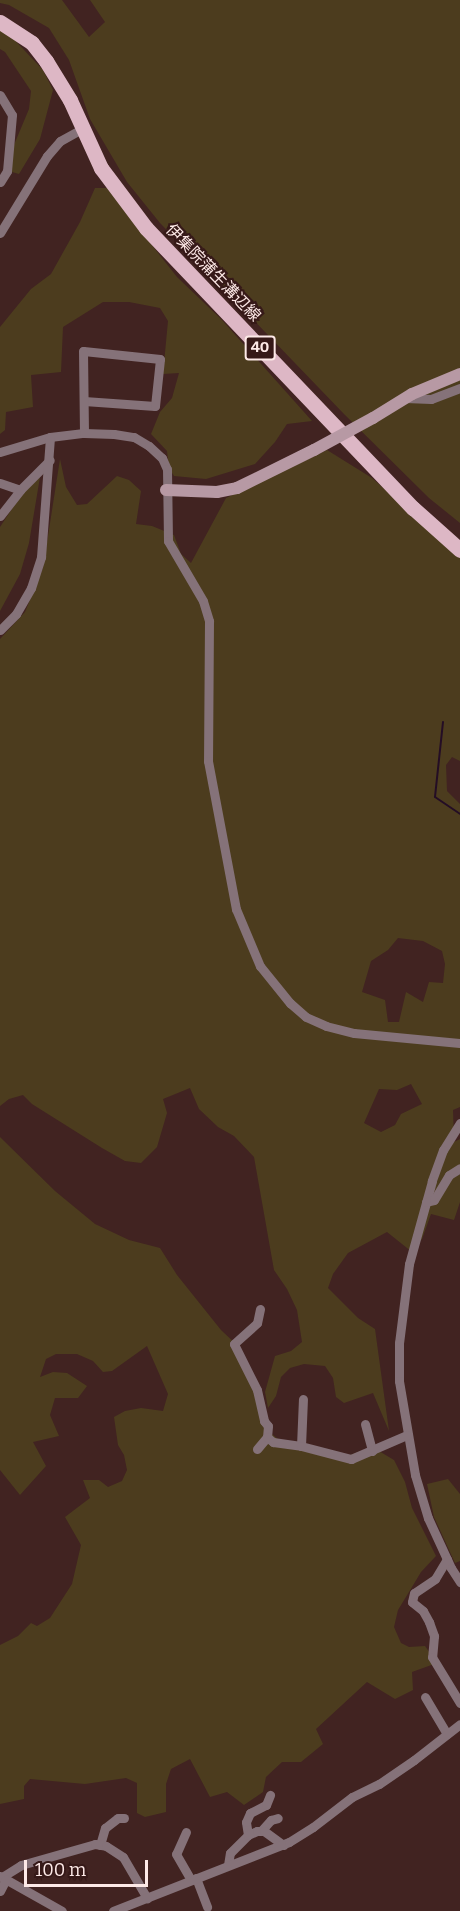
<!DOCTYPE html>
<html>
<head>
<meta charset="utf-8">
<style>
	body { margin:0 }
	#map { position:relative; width:460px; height:1911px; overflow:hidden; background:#412321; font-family:Bitter,"Noto Sans JP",serif }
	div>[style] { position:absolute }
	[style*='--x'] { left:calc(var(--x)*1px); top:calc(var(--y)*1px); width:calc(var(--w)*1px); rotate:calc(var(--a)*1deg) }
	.green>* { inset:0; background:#4c3c1e }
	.stream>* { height:2px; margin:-1px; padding:0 1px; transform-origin:1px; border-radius:1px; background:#240d25 }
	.street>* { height:9px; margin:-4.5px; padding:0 4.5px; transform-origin:4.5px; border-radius:4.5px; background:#857279 }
	.secondary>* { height:12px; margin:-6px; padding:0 6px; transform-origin:6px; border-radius:6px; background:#b799a4 }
	.primary>* { height:15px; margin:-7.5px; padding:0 7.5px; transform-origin:7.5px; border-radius:7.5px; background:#ddb7c5 }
	.secondary-bridge>* { height:12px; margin:-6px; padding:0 6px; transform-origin:6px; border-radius:6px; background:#b799a4 }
	span { translate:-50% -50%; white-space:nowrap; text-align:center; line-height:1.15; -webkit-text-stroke:4.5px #361918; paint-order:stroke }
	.shield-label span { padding:2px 4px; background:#361918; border:2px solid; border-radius:4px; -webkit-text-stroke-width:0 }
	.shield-label { font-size:15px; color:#fde9e7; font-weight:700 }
	.street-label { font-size:16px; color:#fde9e7 }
	.scale { position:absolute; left:24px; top:1860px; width:124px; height:27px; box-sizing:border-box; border:3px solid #fde9e7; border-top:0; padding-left:8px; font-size:18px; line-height:21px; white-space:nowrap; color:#fde9e7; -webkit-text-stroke:4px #361918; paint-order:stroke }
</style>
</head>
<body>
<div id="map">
	<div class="green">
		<div style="clip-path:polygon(0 0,62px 0,89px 37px,105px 22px,90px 0,460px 0,460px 523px,429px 498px,344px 414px,160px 223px,127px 182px,90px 119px,69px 60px,49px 28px,9px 5px,0 3px)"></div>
		<div style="clip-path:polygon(0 29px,7px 32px,43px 70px,53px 90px,40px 139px,19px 174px,12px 172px,11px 152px,29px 109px,31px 91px,5px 52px,0 49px)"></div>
		<div style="clip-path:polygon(95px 188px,107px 188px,177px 277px,222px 320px,312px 421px,287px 424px,275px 442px,255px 464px,206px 479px,174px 476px,169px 468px,167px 451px,151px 434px,160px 412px,172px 398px,179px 373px,163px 374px,168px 321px,160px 308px,129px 302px,103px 302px,63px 327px,61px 372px,31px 375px,33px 407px,6px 412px,5px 430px,0 434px,0 327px,31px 289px,51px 274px,80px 222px)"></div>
		<div style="clip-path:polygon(evenodd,327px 450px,372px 478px,460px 556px,460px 761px,452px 757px,446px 765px,447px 791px,460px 804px,460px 1107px,453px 1110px,454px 1142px,460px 1139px,460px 1202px,454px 1220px,431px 1214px,422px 1239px,412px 1252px,387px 1232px,348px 1253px,333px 1274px,328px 1288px,358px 1318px,375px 1329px,389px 1431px,373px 1393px,344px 1403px,336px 1397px,333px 1378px,325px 1366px,304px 1364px,290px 1368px,281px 1377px,276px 1396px,268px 1408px,265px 1392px,275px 1356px,291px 1351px,302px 1342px,297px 1310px,287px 1289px,274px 1270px,254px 1157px,234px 1136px,218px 1127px,199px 1109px,190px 1088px,163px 1099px,167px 1113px,157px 1147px,141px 1163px,125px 1161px,102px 1148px,32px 1104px,23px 1095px,9px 1099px,0 1106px,0 639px,25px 612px,43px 568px,60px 459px,66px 487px,77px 505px,87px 504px,117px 476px,129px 480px,141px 491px,136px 524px,152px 526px,174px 535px,181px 554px,191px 563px,226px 498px,327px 450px,398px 938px,423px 941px,442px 951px,445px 964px,443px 983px,429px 982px,423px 1002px,406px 992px,399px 1022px,388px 1022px,385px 1000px,362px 992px,371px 961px,388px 950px,398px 938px,327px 450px,411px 1084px,422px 1104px,401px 1114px,395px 1125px,381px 1132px,364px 1123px,379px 1089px,397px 1090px,411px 1084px)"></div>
		<div style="clip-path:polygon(40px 477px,29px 543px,20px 574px,0 611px,0 527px,21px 495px)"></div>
		<div style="clip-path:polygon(0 1137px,55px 1191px,95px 1224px,129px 1240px,160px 1248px,177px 1275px,221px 1330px,238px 1346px,267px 1430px,283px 1443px,339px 1459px,372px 1447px,394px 1460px,405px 1482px,412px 1508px,436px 1556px,421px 1572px,409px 1592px,398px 1610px,394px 1627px,401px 1643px,409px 1647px,425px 1646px,437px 1663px,412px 1672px,413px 1690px,395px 1699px,367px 1682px,316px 1729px,323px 1744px,301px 1762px,282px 1762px,266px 1777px,263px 1792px,244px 1805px,227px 1792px,210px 1797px,190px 1759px,171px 1769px,166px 1784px,166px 1812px,145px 1817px,137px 1813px,137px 1783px,126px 1778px,85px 1784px,30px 1779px,24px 1786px,24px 1799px,0 1804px,0 1645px,18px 1636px,31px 1623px,37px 1626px,50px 1618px,72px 1584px,81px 1545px,65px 1517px,90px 1498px,83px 1480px,99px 1480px,108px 1487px,122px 1481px,127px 1470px,124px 1455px,118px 1445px,114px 1417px,125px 1411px,141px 1408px,163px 1411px,168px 1394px,147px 1346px,112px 1371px,103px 1372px,93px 1361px,77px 1354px,56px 1354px,46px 1359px,40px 1377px,53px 1372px,67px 1373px,87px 1386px,78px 1398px,55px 1398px,50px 1415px,59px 1436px,33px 1442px,46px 1466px,20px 1495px,0 1470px)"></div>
		<div style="clip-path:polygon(448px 1479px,460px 1494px,460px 1561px,455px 1563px,434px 1517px,427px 1484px)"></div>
	</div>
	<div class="stream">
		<div style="--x:443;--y:722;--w:75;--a:96.1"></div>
		<div style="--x:435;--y:797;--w:30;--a:34"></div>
	</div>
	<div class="street">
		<div style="--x:0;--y:95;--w:23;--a:59"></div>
		<div style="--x:12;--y:115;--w:56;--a:95.1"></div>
		<div style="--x:7;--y:171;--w:13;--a:122"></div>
		<div style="--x:0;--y:233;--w:90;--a:-58.6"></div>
		<div style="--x:47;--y:156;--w:20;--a:-49"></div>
		<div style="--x:60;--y:141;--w:25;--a:-29"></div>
		<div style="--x:405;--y:398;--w:26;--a:2"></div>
		<div style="--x:431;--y:399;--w:31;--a:-21"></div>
		<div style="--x:84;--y:401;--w:71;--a:4"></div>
		<div style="--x:155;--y:406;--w:47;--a:-83.9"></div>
		<div style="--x:160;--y:359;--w:77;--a:-174.1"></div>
		<div style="--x:83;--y:351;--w:82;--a:89.3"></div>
		<div style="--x:0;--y:452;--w:52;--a:-16.7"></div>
		<div style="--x:50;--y:437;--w:34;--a:-7"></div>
		<div style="--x:84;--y:433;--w:30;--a:2"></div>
		<div style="--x:114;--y:434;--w:20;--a:9"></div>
		<div style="--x:134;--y:437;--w:17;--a:31"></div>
		<div style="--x:149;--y:446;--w:18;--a:43"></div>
		<div style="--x:162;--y:458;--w:12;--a:66"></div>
		<div style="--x:167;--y:469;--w:72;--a:89.2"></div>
		<div style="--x:168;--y:541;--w:69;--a:59.7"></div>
		<div style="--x:203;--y:601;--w:21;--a:73"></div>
		<div style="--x:209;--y:621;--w:140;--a:90.4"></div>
		<div style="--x:208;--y:761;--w:151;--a:79.3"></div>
		<div style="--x:236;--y:909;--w:62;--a:67.2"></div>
		<div style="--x:260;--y:966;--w:48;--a:51"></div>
		<div style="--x:290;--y:1003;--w:21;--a:41"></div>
		<div style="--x:306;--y:1017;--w:22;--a:24"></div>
		<div style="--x:326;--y:1026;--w:29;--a:14"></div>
		<div style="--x:354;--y:1033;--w:106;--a:5.4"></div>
		<div style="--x:0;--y:483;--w:21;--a:19"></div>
		<div style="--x:0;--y:516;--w:33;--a:-52"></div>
		<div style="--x:20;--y:490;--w:42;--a:-45"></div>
		<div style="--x:0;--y:630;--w:23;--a:-45"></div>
		<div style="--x:16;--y:614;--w:30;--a:-60"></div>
		<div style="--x:31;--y:588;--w:33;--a:-72"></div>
		<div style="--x:41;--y:557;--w:120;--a:-85.7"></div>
		<div style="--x:460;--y:1123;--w:32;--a:122"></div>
		<div style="--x:443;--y:1150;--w:33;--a:110"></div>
		<div style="--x:432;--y:1181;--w:86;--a:105.5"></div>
		<div style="--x:409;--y:1264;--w:80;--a:97.2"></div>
		<div style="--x:399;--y:1343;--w:38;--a:90"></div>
		<div style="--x:399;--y:1381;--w:95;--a:80.3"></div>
		<div style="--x:415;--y:1475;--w:45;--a:73.2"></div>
		<div style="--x:428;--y:1518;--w:55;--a:65.3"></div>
		<div style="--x:451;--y:1568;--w:17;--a:57"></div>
		<div style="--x:426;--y:1202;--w:8;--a:-14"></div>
		<div style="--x:434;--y:1200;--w:29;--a:-59"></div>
		<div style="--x:449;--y:1175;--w:13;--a:-32"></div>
		<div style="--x:260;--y:1309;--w:14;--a:102"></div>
		<div style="--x:257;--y:1323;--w:31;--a:138"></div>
		<div style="--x:234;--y:1344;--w:51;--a:63.4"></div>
		<div style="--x:257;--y:1390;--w:32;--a:77"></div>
		<div style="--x:264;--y:1421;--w:6;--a:51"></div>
		<div style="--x:268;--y:1426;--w:11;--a:95"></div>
		<div style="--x:365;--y:1424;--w:28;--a:75"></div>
		<div style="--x:301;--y:1446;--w:47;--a:-87.6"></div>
		<div style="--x:257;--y:1449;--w:16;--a:-50"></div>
		<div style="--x:267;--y:1437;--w:8;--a:40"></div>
		<div style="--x:273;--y:1442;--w:28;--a:8"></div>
		<div style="--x:301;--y:1446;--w:52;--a:14.6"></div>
		<div style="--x:351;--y:1459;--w:61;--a:-23.2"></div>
		<div style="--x:447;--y:1559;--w:23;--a:121"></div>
		<div style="--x:435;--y:1579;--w:25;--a:146"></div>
		<div style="--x:414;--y:1593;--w:9;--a:103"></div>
		<div style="--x:412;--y:1602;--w:14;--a:39"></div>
		<div style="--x:423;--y:1611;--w:13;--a:61"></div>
		<div style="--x:429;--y:1622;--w:15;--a:70"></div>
		<div style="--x:434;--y:1636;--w:21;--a:95"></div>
		<div style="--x:432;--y:1657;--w:54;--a:58.7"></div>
		<div style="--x:425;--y:1697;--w:43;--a:59.3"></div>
		<div style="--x:261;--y:1831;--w:15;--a:-48"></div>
		<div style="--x:271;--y:1820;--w:7;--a:-16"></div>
		<div style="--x:186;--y:1832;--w:24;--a:114"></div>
		<div style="--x:176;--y:1854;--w:30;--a:60"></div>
		<div style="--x:248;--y:1835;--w:13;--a:-99"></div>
		<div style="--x:246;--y:1822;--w:10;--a:-66"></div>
		<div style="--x:250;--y:1813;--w:18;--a:-27"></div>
		<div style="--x:266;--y:1805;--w:11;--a:-68"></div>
		<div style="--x:100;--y:1845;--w:18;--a:-74"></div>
		<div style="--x:105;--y:1828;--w:16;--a:-38"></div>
		<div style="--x:118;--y:1818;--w:6;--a:0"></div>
		<div style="--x:228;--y:1865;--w:12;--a:-81"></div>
		<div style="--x:230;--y:1853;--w:25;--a:-45"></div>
		<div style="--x:248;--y:1835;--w:10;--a:-24"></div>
		<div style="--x:257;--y:1831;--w:7;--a:0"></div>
		<div style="--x:264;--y:1831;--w:24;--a:36"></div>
		<div style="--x:0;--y:1876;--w:71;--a:29.4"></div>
		<div style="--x:2;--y:1877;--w:22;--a:-32"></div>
		<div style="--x:21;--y:1865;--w:77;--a:-15.8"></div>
		<div style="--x:95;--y:1844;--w:11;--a:10"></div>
		<div style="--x:106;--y:1846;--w:20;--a:33"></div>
		<div style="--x:123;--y:1857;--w:48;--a:59.7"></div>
		<div style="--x:196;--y:1878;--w:31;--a:69"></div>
		<div style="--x:0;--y:1891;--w:13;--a:-63"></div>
		<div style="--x:113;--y:1911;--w:189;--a:-21.4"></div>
		<div style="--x:289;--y:1842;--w:28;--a:-32"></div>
		<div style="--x:313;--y:1827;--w:49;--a:-37.6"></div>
		<div style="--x:352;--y:1797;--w:30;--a:-26"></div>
		<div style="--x:379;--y:1784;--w:42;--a:-34.4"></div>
		<div style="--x:414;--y:1760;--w:58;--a:-38"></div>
	</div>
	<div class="secondary">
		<div style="--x:373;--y:418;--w:46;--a:-31.6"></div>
		<div style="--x:412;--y:394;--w:52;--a:-22.6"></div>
		<div style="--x:166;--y:490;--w:51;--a:2.2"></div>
		<div style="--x:217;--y:492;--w:20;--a:-11"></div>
		<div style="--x:237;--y:488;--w:86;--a:-26.3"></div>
	</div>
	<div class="primary">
		<div style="--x:0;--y:22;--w:38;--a:33"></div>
		<div style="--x:32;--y:43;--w:23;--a:52"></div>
		<div style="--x:46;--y:61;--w:46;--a:58.4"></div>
		<div style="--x:70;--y:100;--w:75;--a:65.5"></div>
		<div style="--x:101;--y:168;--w:75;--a:53.1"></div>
		<div style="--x:146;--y:228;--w:387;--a:46.4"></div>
		<div style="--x:413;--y:508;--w:63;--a:41.8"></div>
	</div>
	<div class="secondary-bridge">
		<div style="--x:314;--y:450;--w:67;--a:-28.5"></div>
	</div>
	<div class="shield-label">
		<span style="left:260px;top:348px">40</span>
	</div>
	<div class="street-label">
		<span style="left:213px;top:273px;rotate:46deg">伊集院蒲生溝辺線</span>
	</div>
	<div class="scale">100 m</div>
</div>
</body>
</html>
